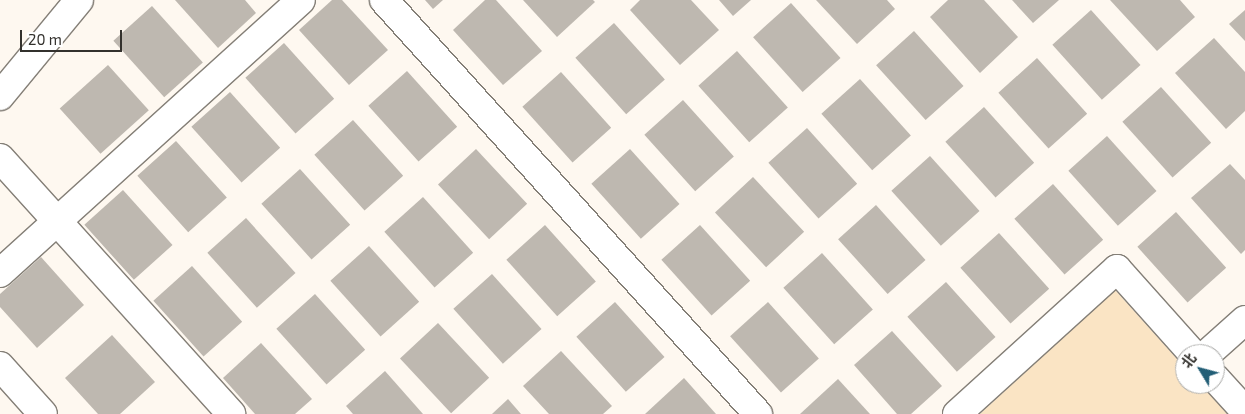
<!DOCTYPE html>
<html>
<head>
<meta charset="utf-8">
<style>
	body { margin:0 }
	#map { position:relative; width:1245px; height:414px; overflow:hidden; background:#fef8f0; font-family:"Exo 2","Noto Sans SC",sans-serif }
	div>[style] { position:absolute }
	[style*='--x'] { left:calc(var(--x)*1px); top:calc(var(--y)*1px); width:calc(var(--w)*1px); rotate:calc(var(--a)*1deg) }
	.green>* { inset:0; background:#fae4c4 }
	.building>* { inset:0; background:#beb8b0; transform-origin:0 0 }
	.roads { filter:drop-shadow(1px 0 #847f77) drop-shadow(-1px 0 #847f77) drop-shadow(0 1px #847f77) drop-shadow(0 -1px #847f77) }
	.minor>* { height:28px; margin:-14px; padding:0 14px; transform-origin:14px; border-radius:14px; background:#fff }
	span { translate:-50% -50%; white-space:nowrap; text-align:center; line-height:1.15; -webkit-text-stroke:4.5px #fff; paint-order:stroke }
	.north { position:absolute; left:1175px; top:344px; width:50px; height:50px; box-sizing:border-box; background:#fff; border:1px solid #adadab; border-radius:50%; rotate:307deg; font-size:14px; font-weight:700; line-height:20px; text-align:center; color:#33312d }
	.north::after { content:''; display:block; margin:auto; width:18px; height:22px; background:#225e76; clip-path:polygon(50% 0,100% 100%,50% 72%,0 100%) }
	.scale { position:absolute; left:20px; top:30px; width:102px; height:22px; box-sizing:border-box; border:2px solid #33312d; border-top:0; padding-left:6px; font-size:15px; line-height:18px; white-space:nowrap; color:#33312d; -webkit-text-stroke:4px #fff; paint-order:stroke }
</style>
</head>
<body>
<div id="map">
	<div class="green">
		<div style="clip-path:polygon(1115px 290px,1185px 368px,1185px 384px,1200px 384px,1227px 414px,980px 414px)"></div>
	</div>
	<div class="building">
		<div style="clip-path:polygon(175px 0,245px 0,256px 13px,218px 48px)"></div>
		<div style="clip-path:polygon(332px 0,342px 0,388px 50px,349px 85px,299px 30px)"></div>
		<div style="clip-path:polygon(425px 0,443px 0,433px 9px)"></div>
		<div style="clip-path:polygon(485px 0,496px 0,542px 51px,503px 85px,453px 30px)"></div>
		<div style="clip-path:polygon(523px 0,593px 0,595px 2px,557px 37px)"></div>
		<div style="clip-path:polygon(640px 0,691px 0,719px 30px,680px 65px,630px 10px)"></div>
		<div style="clip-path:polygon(719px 0,751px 0,733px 16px)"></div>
		<div style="clip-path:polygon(816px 0,887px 0,895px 9px,857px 44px)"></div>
		<div style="clip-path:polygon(948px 0,984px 0,1018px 37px,980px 73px,930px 17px)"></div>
		<div style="clip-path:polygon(1012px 0,1059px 0,1033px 23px)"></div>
		<div style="clip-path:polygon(1110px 0,1180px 0,1195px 17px,1157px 51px)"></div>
		<div style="left:791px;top:3px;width:74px;height:51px;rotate:48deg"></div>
		<div style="left:152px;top:6px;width:76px;height:52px;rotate:48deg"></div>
		<div style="left:1091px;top:10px;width:74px;height:52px;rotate:48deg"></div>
		<div style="clip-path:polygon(1245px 10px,1245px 41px,1229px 24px)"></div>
		<div style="left:614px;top:23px;width:76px;height:52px;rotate:48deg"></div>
		<div style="left:914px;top:31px;width:74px;height:51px;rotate:48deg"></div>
		<div style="clip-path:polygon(1214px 38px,1245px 72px,1245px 111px,1226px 129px,1175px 73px)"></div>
		<div style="left:284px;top:43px;width:75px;height:52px;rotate:48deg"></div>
		<div style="left:737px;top:51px;width:76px;height:52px;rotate:48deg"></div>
		<div style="left:1037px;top:58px;width:75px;height:52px;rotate:48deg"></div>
		<div style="left:108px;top:65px;width:61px;height:65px;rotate:48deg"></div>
		<div style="left:407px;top:71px;width:75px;height:52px;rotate:48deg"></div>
		<div style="left:561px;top:72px;width:75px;height:52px;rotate:48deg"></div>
		<div style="left:860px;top:79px;width:76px;height:52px;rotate:48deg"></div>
		<div style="left:1161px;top:87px;width:75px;height:52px;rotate:48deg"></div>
		<div style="left:230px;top:92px;width:75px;height:52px;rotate:48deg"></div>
		<div style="left:683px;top:100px;width:76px;height:52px;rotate:48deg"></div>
		<div style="left:984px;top:107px;width:75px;height:52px;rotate:48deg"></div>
		<div style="left:353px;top:120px;width:75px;height:52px;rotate:48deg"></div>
		<div style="left:807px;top:128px;width:75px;height:52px;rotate:48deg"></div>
		<div style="left:1107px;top:136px;width:74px;height:52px;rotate:48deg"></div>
		<div style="left:176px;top:141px;width:76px;height:52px;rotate:48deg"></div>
		<div style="left:476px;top:149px;width:75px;height:52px;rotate:47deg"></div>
		<div style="left:630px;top:149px;width:74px;height:52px;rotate:48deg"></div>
		<div style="left:930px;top:156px;width:74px;height:52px;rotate:48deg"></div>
		<div style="clip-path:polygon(1230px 164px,1245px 180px,1245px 250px,1241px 254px,1191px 198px)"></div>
		<div style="left:300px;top:169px;width:75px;height:52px;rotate:48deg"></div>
		<div style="left:753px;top:177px;width:75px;height:52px;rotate:47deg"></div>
		<div style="left:1053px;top:184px;width:75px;height:52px;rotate:48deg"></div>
		<div style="left:123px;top:190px;width:74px;height:52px;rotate:48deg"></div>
		<div style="left:423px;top:197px;width:75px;height:52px;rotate:48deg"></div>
		<div style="left:876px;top:205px;width:74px;height:51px;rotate:48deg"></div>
		<div style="left:1176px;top:212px;width:75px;height:52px;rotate:48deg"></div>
		<div style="left:246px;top:218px;width:74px;height:52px;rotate:48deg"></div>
		<div style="left:545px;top:225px;width:76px;height:52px;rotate:48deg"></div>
		<div style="left:700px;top:225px;width:75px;height:52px;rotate:48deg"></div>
		<div style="left:999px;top:233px;width:75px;height:52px;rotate:48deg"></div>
		<div style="left:369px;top:246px;width:75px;height:52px;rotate:48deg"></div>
		<div style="left:822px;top:253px;width:76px;height:52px;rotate:48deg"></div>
		<div style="clip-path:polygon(41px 257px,84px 305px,37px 348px,0 307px,0 294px)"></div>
		<div style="left:192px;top:266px;width:75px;height:52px;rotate:48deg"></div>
		<div style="left:492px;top:274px;width:74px;height:52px;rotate:48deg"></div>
		<div style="left:946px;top:282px;width:74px;height:52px;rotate:48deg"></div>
		<div style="left:315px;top:294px;width:75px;height:52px;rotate:48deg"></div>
		<div style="left:615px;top:302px;width:74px;height:52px;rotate:48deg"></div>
		<div style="left:768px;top:302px;width:76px;height:51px;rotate:48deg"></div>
		<div style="left:438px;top:323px;width:75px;height:52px;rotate:47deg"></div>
		<div style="clip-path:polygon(892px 331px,942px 386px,911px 414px,897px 414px,854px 365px)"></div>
		<div style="clip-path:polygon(112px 335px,155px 382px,120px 414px,98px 414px,65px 378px)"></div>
		<div style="clip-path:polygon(261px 343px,312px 399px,295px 414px,255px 414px,223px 378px)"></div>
		<div style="clip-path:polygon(561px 351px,612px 406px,603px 414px,549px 414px,523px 386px)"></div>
		<div style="clip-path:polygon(385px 371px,423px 414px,353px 414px,346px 406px)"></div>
		<div style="clip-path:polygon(684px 378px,716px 414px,645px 414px)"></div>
		<div style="clip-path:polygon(838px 379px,870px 414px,800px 414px)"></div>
		<div style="clip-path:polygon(508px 399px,521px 414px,492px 414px)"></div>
	</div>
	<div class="roads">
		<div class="minor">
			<div style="--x:384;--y:0;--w:558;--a:47.91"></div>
			<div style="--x:0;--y:96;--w:124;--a:-50.5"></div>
			<div style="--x:0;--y:158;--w:345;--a:47.9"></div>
			<div style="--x:0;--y:273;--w:406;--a:-42.2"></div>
			<div style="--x:1207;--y:354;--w:51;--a:-41.8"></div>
			<div style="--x:0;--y:366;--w:64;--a:48.1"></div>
			<div style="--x:1215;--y:378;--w:45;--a:47.7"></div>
			<div style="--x:957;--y:414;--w:216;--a:-42.2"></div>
			<div style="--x:1117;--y:269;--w:114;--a:48.2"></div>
		</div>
	</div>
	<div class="north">北</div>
	<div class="scale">20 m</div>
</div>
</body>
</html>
